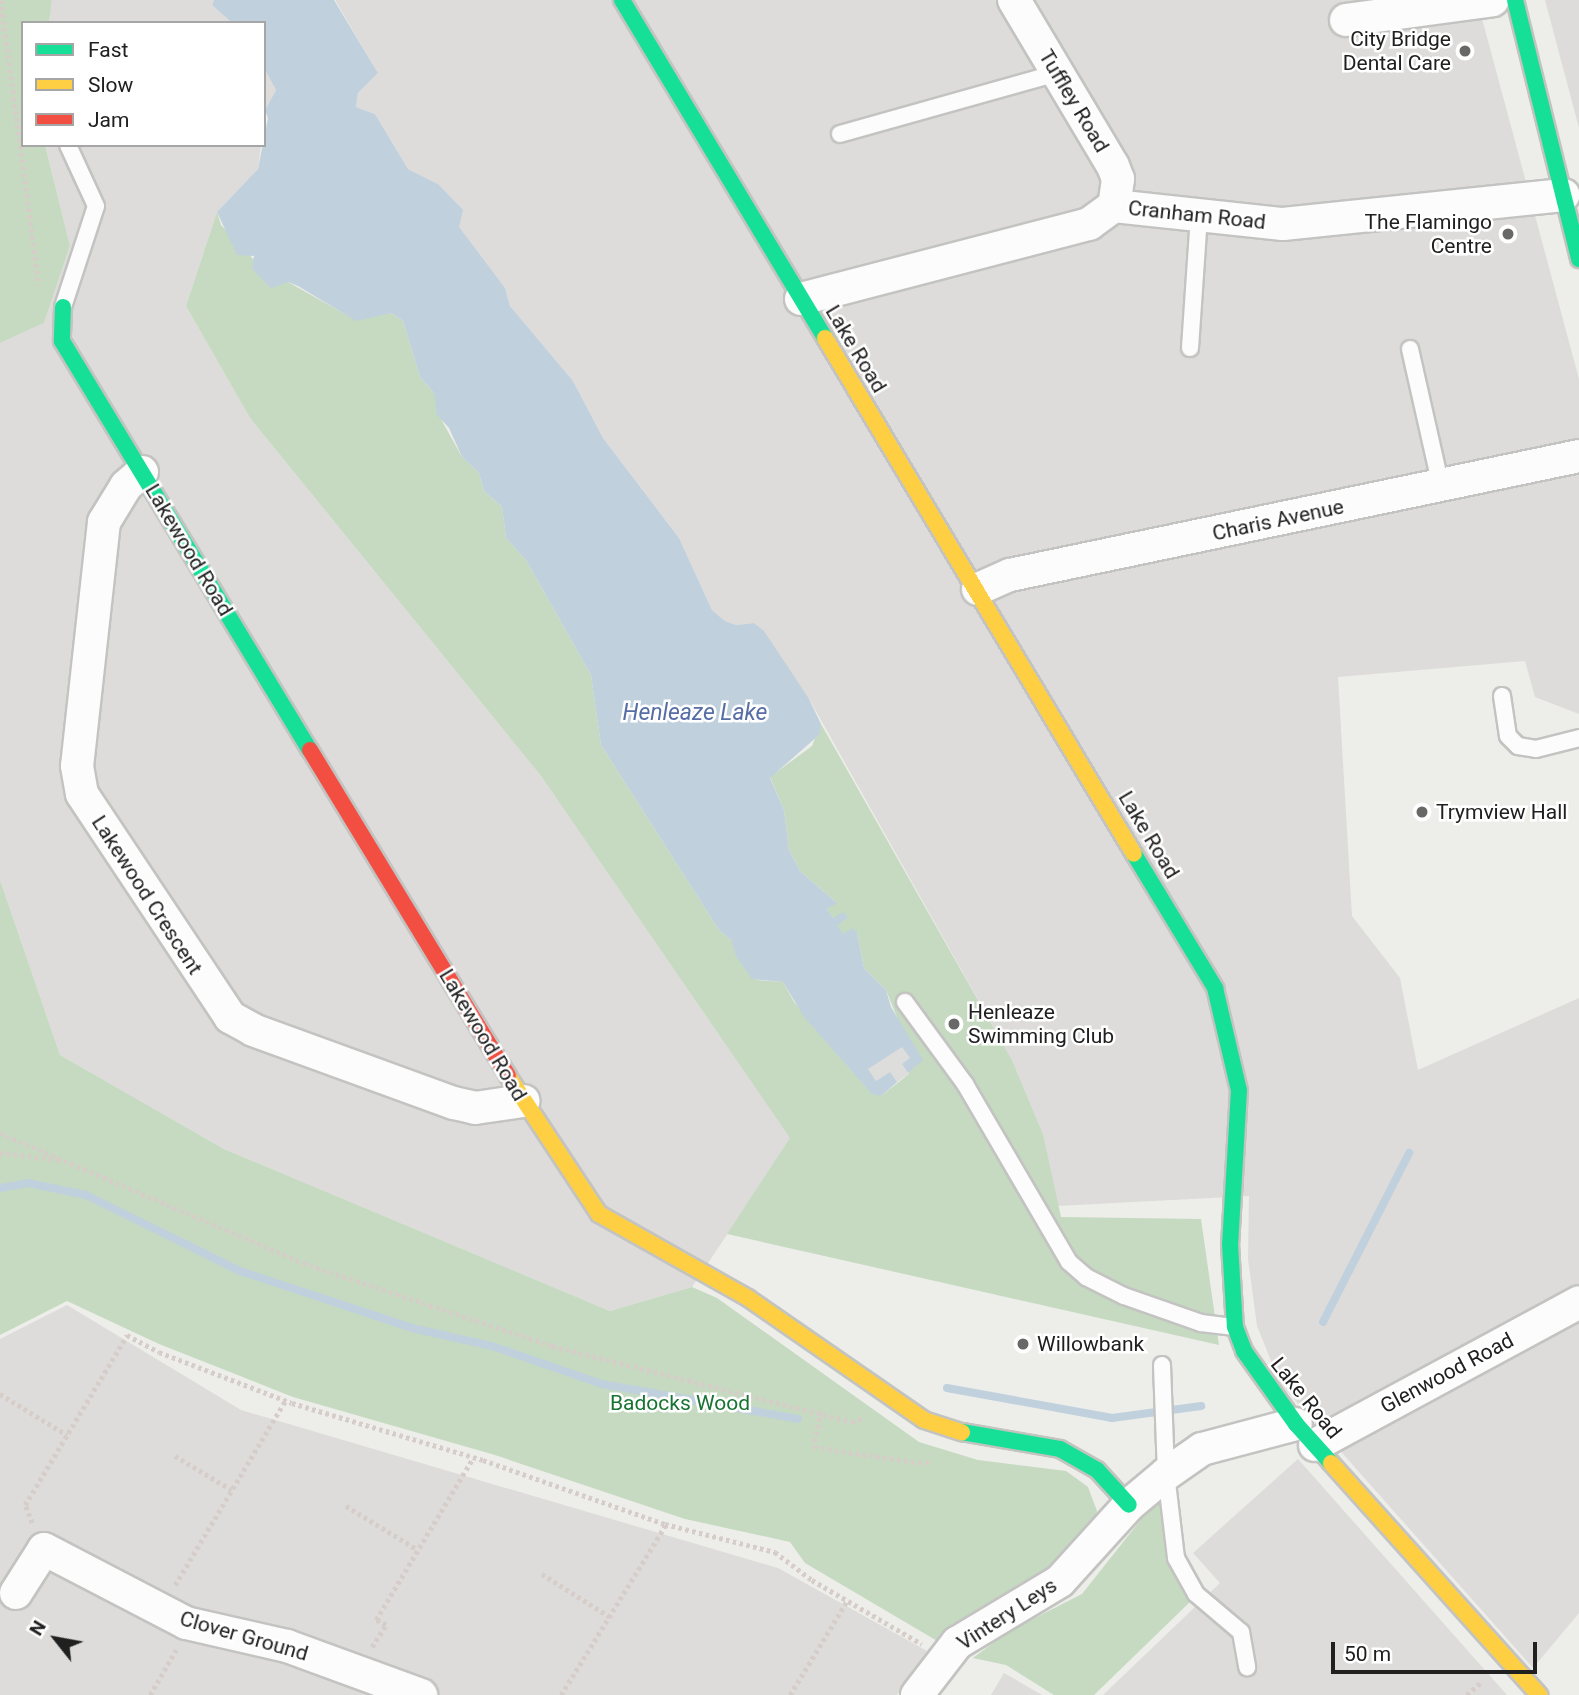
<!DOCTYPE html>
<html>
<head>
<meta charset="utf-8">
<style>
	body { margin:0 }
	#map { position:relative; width:1579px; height:1695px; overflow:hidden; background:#edede9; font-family:Roboto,sans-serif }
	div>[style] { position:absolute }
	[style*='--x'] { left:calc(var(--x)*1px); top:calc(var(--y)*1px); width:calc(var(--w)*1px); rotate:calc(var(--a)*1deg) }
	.residential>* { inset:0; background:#dddcda }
	.forest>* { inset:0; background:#c5dac1 }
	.water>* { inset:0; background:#c0d1dd }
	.pier>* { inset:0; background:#dddddb }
	.stream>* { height:8px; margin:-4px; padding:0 4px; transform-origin:4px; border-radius:4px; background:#c0d1dd }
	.path>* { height:4.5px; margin-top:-2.25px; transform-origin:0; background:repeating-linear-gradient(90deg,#d6cdc9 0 3.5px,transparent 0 7px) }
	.roads { filter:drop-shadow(2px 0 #c3c3c1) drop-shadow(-2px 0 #c3c3c1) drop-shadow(0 2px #c3c3c1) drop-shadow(0 -2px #c3c3c1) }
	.lane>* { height:16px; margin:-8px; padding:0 8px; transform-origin:8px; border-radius:8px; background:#fcfcfc }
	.street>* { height:32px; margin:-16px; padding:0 16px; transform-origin:16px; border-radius:16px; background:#fcfcfc }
	.fast>* { height:16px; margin:-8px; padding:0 8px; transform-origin:8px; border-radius:8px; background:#16e098 }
	.slow>* { height:16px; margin:-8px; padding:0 8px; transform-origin:8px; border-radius:8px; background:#ffcf43 }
	.jam>* { height:16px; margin:-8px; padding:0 8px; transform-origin:8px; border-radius:8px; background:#f24e42 }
	.dots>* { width:19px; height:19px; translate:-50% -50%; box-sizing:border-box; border:4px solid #fff; border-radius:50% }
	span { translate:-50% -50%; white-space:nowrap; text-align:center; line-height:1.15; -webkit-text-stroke:5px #fff; paint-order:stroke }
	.poi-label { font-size:21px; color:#202020 }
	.right { translate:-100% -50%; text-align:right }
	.left { translate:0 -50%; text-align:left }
	.street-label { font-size:21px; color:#202020 }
	.park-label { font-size:21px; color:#197332 }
	.water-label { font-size:23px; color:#566ea5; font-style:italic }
	.legend { position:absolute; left:21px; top:21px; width:245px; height:126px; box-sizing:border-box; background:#fff; border:2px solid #a6a6a6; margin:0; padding:9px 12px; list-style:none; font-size:21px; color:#202020 }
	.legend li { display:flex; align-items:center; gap:14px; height:35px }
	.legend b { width:35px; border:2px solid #a6a6a6 }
	.north { position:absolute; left:21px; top:1604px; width:70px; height:70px; -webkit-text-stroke:5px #fff; paint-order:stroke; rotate:301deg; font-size:19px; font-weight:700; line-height:28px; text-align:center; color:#202020 }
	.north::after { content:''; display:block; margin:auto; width:24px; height:32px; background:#202020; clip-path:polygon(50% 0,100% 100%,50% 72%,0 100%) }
	.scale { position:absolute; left:1331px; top:1642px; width:206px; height:32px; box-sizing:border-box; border:4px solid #202020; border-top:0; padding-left:9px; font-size:21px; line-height:24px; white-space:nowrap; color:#202020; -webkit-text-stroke:5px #fff; paint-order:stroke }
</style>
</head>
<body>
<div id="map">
	<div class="residential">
		<div style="clip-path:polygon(52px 0,214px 0,212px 5px,232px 23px,49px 23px)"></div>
		<div style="clip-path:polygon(335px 0,1477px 0,1579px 379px,1579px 714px,1535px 697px,1525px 661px,1338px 677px,1352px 916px,1400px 978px,1418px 1070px,1579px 998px,1579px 1613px,1533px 1668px,1280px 1383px,1257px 1326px,1248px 1259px,1249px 1196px,1057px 1206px,1043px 1134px,1012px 1060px,808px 697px,763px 631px,754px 623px,736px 625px,725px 621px,712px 610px,679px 538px,603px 438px,573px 381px,510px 306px,505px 288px,458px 227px,438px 184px,408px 169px,375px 114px,356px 107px,358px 93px,378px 73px)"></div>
		<div style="clip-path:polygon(1545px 0,1579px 0,1579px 128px)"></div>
		<div style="clip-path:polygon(264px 68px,276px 90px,265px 110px,264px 130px)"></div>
		<div style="clip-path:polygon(45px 145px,261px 145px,258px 169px,217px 212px,186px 306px,250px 418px,541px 776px,791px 1139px,692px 1287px,610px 1311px,224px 1149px,60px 1055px,0 880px,0 343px,44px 323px,70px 246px)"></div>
		<div style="clip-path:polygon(67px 1305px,241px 1410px,778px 1568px,927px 1651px,897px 1695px,0 1695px,0 1339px)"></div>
		<div style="clip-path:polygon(1298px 1459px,1507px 1695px,1103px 1695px,1220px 1583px,1193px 1553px)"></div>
		<div style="clip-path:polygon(1004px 1673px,1042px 1695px,991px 1695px)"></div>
	</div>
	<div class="forest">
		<div style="clip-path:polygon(0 0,52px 0,49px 23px,23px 23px,23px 145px,45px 145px,70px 246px,44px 323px,0 343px)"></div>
		<div style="clip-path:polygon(217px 212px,221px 225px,255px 261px,288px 282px,350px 317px,391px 313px,403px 321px,420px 377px,434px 393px,442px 421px,462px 457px,479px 473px,484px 491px,502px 507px,506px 538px,526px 560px,591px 675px,601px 745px,719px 930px,731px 940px,757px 980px,783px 982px,794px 1002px,851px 1070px,881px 1096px,909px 1074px,899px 1022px,886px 990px,864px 968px,857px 933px,843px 935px,836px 925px,848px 918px,833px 918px,827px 909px,836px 902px,800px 871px,789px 850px,784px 810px,770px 777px,812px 746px,821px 724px,1012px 1060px,1043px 1134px,1061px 1217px,1201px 1219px,1219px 1345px,727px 1234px,790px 1138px,541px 776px,250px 418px,186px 306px)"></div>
		<div style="clip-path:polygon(0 880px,60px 1055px,224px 1149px,610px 1311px,692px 1287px,717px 1298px,919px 1442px,978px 1460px,1066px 1471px,1088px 1487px,1097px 1511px,1092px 1533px,1053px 1572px,939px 1642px,805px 1563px,790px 1542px,685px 1519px,495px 1455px,293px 1397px,159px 1344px,67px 1301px,0 1335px)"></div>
		<div style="clip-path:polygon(1162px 1493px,1192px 1600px,1094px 1695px,1054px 1695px,1006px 1665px,973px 1658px,1009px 1631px,1082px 1594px)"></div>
	</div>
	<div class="water">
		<div style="clip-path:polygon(214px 0,334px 0,378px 73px,358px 93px,356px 107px,375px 114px,408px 169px,438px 184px,463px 210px,459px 227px,505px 288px,510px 306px,573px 381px,603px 438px,679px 538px,712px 610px,725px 621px,736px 625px,754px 623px,764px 631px,808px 697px,821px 724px,819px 735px,770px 778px,784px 810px,789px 850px,800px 871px,837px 903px,827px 909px,833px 918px,843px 912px,848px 918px,837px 925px,843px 934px,853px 928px,857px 933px,864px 968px,886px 990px,891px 1007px,923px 1060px,881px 1096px,872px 1094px,804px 1017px,783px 982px,752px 979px,736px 956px,731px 940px,719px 930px,601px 745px,591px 675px,526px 560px,506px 538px,502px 507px,484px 491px,479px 473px,462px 457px,449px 428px,437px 415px,434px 393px,420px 377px,403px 321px,391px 313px,356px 321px,298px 286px,288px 282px,271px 288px,252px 269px,254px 256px,237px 255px,217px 212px,258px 169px,268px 118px,265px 110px,276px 90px,264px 68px,264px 23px,232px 23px,212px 5px)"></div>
	</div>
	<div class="pier">
		<div style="clip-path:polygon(902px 1047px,910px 1058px,902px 1064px,909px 1074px,897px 1082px,890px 1072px,876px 1081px,868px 1069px)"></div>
	</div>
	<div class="stream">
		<div style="--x:0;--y:1188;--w:28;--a:-10"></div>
		<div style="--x:28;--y:1183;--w:59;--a:11.7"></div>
		<div style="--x:86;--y:1195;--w:172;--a:26.3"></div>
		<div style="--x:240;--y:1271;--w:181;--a:18.3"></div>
		<div style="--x:412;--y:1328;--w:82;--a:12.7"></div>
		<div style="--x:492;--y:1346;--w:116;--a:19.1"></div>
		<div style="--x:602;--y:1384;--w:199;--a:10.1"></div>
		<div style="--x:1323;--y:1322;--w:190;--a:-63"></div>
		<div style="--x:947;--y:1388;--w:168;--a:10.3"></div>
		<div style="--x:1112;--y:1418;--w:90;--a:-7.7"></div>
	</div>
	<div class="path">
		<div style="--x:1;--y:0;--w:288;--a:82.4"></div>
		<div style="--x:0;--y:1133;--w:330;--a:23.2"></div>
		<div style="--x:303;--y:1263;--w:262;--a:18.4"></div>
		<div style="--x:552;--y:1346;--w:309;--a:14.2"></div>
		<div style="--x:852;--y:1422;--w:12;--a:-20"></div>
		<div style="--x:0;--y:1153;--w:62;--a:6.4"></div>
		<div style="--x:0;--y:1394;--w:79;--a:31.5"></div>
		<div style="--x:821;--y:1411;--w:37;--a:101"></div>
		<div style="--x:814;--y:1447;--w:113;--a:8.6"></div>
		<div style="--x:926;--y:1464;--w:7;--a:-56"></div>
		<div style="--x:175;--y:1456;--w:66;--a:30.8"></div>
		<div style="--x:346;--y:1506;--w:84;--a:31.4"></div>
		<div style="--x:32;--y:1523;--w:19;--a:-111"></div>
		<div style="--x:25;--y:1505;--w:198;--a:-59"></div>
		<div style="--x:127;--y:1335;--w:36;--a:28"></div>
		<div style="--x:159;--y:1352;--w:142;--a:21"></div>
		<div style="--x:292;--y:1403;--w:199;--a:16.6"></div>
		<div style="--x:483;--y:1460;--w:193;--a:19.4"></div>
		<div style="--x:665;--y:1524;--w:114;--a:14.3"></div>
		<div style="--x:775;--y:1552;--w:46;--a:37.1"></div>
		<div style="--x:812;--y:1580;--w:127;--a:30.2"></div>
		<div style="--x:542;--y:1574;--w:80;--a:32.3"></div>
		<div style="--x:175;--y:1585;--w:214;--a:-59.1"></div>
		<div style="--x:372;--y:1647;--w:26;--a:-58"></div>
		<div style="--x:386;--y:1625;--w:11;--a:-153"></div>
		<div style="--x:376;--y:1620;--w:189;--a:-59.1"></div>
		<div style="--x:150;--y:1695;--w:52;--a:-60"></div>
		<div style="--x:561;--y:1695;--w:201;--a:-58.4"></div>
		<div style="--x:790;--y:1695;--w:110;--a:-58.8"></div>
		<div style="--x:1467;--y:1695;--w:21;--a:-43"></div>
	</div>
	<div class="roads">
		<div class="lane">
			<div style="--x:840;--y:134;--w:225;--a:-15.7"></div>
			<div style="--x:63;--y:307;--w:106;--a:-71.9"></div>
			<div style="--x:96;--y:206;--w:67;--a:-114.7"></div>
			<div style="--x:1190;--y:348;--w:133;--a:-86.1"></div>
			<div style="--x:1410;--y:349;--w:141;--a:77.3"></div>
			<div style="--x:1502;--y:696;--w:40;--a:81.5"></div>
			<div style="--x:1508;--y:736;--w:14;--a:45"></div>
			<div style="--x:1518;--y:746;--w:18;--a:9"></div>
			<div style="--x:1536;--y:749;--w:44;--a:-14.3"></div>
			<div style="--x:905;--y:1002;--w:102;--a:53.8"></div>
			<div style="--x:965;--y:1084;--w:206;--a:59.7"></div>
			<div style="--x:1069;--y:1262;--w:23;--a:41"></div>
			<div style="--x:1086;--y:1277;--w:42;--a:26.6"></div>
			<div style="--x:1124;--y:1296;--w:82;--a:19.3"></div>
			<div style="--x:1201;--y:1323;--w:34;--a:7"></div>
			<div style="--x:1162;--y:1365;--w:109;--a:87.9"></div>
			<div style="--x:1166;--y:1474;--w:85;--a:83.2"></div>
			<div style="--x:1176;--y:1558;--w:41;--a:60.9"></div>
			<div style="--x:1196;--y:1594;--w:59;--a:40.2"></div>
			<div style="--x:1241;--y:1632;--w:36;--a:80"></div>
		</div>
		<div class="street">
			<div style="--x:1014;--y:0;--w:193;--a:59.2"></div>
			<div style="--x:1113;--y:166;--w:14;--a:69"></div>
			<div style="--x:1118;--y:179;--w:27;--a:98"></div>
			<div style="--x:1346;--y:20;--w:148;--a:-7.7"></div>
			<div style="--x:1114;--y:206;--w:170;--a:6.1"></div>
			<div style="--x:1283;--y:224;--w:282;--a:-5.9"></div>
			<div style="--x:801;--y:299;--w:298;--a:-14.6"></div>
			<div style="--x:1089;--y:224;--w:31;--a:-36"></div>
			<div style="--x:142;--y:472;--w:21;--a:139"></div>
			<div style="--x:126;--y:486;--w:42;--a:121.4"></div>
			<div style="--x:104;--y:522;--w:245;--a:96.3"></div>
			<div style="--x:77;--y:766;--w:28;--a:80"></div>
			<div style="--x:82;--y:794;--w:268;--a:56.4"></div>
			<div style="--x:230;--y:1017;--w:26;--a:29"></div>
			<div style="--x:253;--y:1030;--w:214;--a:20"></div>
			<div style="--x:454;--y:1103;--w:22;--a:13"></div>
			<div style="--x:475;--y:1108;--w:49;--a:-8.3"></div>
			<div style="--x:978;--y:589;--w:35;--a:-24"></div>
			<div style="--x:1010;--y:575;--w:581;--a:-11.81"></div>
			<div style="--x:1315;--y:1445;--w:300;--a:-28.4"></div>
			<div style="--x:16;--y:1593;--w:52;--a:-57.5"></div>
			<div style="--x:44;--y:1549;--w:160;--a:27.5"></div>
			<div style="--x:186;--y:1623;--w:104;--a:12.8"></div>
			<div style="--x:287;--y:1646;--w:143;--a:20.1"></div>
			<div style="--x:917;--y:1695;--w:66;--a:-52.4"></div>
			<div style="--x:957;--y:1643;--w:120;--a:-31"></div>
			<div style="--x:1060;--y:1581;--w:103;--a:-47.8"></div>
			<div style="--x:1129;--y:1505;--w:48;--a:-40"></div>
			<div style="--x:1166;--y:1474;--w:44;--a:-34.8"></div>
			<div style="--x:1202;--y:1449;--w:97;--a:-14.9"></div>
		</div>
		<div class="fast">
			<div style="--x:622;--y:0;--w:394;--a:59"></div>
			<div style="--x:1515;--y:0;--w:267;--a:76.1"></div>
			<div style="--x:63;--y:307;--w:34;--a:92"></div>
			<div style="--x:62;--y:341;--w:478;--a:58.8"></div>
			<div style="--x:1134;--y:854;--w:157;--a:58.8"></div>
			<div style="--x:1215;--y:988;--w:105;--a:76.8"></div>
			<div style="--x:1239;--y:1090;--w:154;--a:93.3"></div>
			<div style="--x:1230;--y:1244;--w:83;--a:86.6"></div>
			<div style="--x:1235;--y:1327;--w:26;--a:69"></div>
			<div style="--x:1244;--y:1351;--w:90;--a:54.5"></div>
			<div style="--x:1296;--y:1424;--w:52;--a:48.1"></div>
			<div style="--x:962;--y:1432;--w:99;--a:9.8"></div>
			<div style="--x:1060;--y:1449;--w:43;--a:29.6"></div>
			<div style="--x:1097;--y:1470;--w:47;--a:47.6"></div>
		</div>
		<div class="slow">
			<div style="--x:825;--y:338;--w:601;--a:59.09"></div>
			<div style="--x:508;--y:1076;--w:165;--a:56.6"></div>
			<div style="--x:599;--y:1214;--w:171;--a:29.4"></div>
			<div style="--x:748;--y:1298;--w:214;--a:34.7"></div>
			<div style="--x:924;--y:1420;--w:40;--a:18"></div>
			<div style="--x:1331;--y:1463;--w:312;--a:48.1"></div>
		</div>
		<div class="jam">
			<div style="--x:310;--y:750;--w:381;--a:58.7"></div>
		</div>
	</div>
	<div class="dots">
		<div style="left:1465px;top:51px;background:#686866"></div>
		<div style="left:1508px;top:234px;background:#686866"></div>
		<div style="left:1422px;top:812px;background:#686866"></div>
		<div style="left:954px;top:1024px;background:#686866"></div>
		<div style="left:1023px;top:1344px;background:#686866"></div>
	</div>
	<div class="poi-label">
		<span class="right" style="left:1451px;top:51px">City Bridge<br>Dental Care</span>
		<span class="right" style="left:1492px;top:234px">The Flamingo<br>Centre</span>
		<span class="left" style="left:1436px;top:812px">Trymview Hall</span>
		<span class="left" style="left:968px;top:1024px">Henleaze<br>Swimming Club</span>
		<span class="left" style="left:1037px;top:1344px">Willowbank</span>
	</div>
	<div class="street-label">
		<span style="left:1074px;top:101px;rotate:59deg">Tuffley Road</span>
		<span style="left:1197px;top:215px;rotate:6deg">Cranham Road</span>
		<span style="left:856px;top:349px;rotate:59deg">Lake Road</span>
		<span style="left:1278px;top:520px;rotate:-12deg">Charis Avenue</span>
		<span style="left:189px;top:550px;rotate:59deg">Lakewood Road</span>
		<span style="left:1149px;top:835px;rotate:59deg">Lake Road</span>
		<span style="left:147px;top:895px;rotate:57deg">Lakewood Crescent</span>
		<span style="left:483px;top:1035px;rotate:59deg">Lakewood Road</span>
		<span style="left:1447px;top:1373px;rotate:-28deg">Glenwood Road</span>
		<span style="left:1306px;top:1398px;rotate:51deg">Lake Road</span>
		<span style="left:1007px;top:1614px;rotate:-33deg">Vintery Leys</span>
		<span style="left:244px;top:1636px;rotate:16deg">Clover Ground</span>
	</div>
	<div class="park-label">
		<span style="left:680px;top:1403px">Badocks Wood</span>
	</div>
	<div class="water-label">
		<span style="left:695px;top:713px">Henleaze Lake</span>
	</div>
	<ul class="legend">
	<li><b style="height:9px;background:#16e098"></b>Fast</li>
	<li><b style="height:9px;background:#ffcf43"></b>Slow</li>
	<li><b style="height:9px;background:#f24e42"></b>Jam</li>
	</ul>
	<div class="north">N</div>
	<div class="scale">50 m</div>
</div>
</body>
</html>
